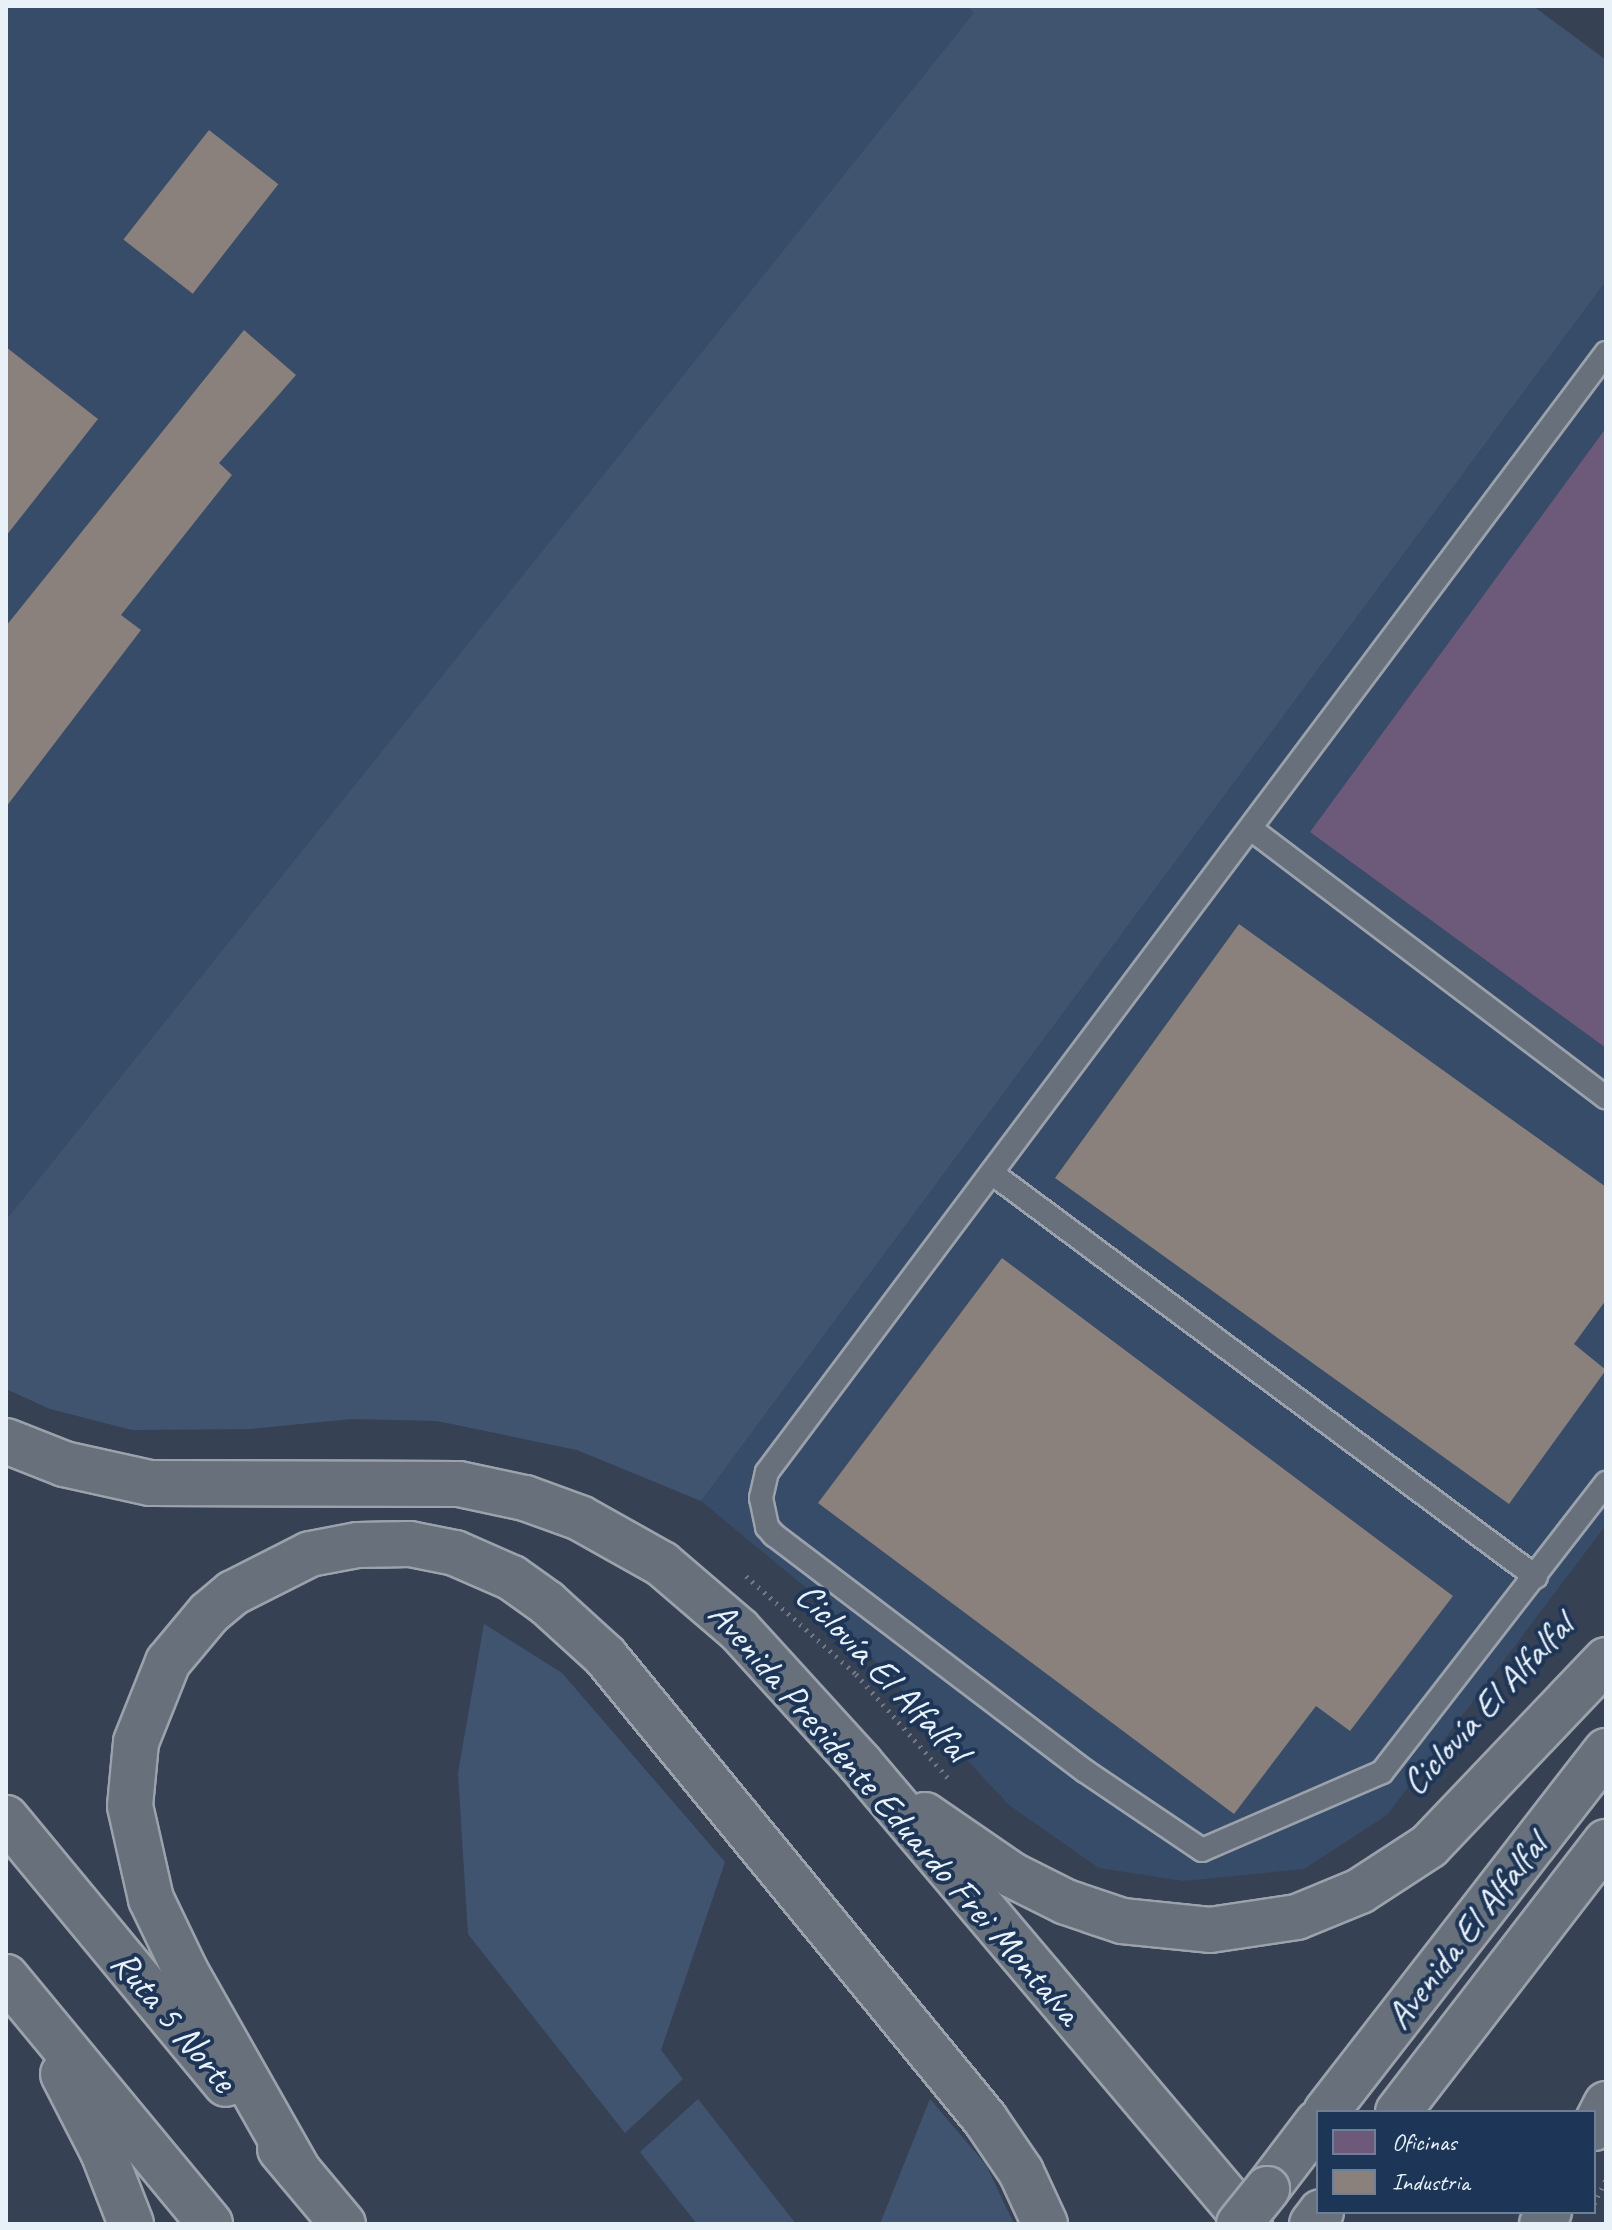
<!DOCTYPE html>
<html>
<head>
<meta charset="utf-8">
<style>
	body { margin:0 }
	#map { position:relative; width:1612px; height:2230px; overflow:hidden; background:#364254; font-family:Caveat,sans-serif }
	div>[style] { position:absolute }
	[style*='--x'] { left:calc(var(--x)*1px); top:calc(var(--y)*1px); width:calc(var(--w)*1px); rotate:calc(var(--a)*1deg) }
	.built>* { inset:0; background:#364c68 }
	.green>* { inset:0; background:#405470 }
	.offices>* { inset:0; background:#6d597a }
	.industry>* { inset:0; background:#8a817c; transform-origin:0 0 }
	.path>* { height:5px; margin-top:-2.5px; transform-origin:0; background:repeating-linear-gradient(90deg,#717882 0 2px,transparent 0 8px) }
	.roads { filter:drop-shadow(2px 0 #9ba2ab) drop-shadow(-2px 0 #9ba2ab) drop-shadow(0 2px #9ba2ab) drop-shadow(0 -2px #9ba2ab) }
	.lane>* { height:22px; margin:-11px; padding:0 11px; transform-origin:11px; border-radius:11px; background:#68717b }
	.secondary>* { height:44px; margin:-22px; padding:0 22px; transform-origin:22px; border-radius:22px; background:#68717b }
	.highway>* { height:44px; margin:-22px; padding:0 22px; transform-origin:22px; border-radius:22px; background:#68717b }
	.bridges { filter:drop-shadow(2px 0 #9ba2ab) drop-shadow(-2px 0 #9ba2ab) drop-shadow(0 2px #9ba2ab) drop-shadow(0 -2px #9ba2ab) }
	.secondary-bridge>* { height:44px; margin:-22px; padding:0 22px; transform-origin:22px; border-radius:22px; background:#68717b }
	span { translate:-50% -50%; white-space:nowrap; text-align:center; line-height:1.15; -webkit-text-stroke:8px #1d3557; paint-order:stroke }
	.street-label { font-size:38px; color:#e8f1f8 }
	.frame { position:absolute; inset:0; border:8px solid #e8f1f8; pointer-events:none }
	.legend { position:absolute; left:1316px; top:2110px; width:280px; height:104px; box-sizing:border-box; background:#1d3557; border:2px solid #6e8097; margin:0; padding:10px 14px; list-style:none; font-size:24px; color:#e8f1f8 }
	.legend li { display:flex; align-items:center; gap:16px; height:40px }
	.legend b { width:40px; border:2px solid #6e8097 }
</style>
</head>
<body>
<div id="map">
	<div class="built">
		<div style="clip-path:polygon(6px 6px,967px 6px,975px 13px,6px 1220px)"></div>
		<div style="clip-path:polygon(1606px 281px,1606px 1525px,1387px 1815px,1304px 1869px,1183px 1881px,1099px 1868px,1009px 1805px,810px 1591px,701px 1501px)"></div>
	</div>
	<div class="green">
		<div style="clip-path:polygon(967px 6px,1533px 6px,1606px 60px,1606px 281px,701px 1501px,577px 1450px,437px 1421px,352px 1419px,250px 1429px,132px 1430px,50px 1409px,6px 1389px,6px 1220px,974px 13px)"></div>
		<div style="clip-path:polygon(484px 1624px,562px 1673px,725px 1862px,661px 2050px,683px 2079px,625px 2133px,468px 1934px,458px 1773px)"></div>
		<div style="clip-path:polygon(698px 2099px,796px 2224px,697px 2224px,640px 2152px)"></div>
		<div style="clip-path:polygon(930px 2099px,986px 2165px,1014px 2224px,880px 2224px)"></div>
	</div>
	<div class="offices">
		<div style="clip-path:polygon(1606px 428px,1606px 1048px,1310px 832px)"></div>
	</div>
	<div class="industry">
		<div style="left:209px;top:130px;width:88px;height:139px;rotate:38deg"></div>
		<div style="clip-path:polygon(244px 330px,296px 375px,219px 463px,232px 475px,121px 615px,141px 630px,6px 807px,6px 626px)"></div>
		<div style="clip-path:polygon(6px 347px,98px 419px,6px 536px)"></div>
		<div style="clip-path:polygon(1239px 924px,1606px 1187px,1606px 1300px,1574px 1344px,1606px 1370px,1509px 1504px,1055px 1178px)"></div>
		<div style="clip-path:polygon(1002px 1258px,1453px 1596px,1350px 1731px,1316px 1706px,1234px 1814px,818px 1503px)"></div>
	</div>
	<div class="path">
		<div style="--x:746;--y:1576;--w:147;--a:41.7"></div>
		<div style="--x:856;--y:1674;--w:139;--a:48.5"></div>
		<div style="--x:1594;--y:2204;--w:28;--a:-64"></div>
	</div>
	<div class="roads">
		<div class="lane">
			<div style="--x:1606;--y:353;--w:1399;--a:126.86"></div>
			<div style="--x:767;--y:1472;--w:27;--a:103"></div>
			<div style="--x:761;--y:1498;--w:30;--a:78"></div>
			<div style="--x:767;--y:1527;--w:11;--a:49"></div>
			<div style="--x:774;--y:1535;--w:390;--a:37.2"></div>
			<div style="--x:1085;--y:1771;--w:141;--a:34"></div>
			<div style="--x:1202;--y:1850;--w:196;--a:-23.4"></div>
			<div style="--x:1382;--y:1772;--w:366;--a:-52.2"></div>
			<div style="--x:1251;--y:829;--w:445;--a:37.1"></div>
			<div style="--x:993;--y:1174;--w:676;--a:36.58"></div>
		</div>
		<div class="secondary">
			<div style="--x:6;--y:1441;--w:62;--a:21.6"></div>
			<div style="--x:64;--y:1464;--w:88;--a:12.5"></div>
			<div style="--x:150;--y:1483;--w:309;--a:0.2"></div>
			<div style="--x:459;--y:1484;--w:67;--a:12"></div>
			<div style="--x:525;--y:1498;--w:59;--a:20"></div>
			<div style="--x:580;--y:1518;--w:94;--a:29.3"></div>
			<div style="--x:662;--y:1564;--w:101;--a:40.6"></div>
			<div style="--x:739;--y:1630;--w:180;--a:47.7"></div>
			<div style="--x:860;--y:1763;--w:604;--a:49.77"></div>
			<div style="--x:925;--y:1815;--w:106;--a:34.6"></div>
			<div style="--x:1012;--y:1875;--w:60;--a:26.6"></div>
			<div style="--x:1066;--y:1902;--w:59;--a:18.7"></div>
			<div style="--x:1122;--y:1921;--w:88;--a:5.8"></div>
			<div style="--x:1210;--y:1930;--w:88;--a:-8.5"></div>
			<div style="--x:1297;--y:1917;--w:68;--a:-22.4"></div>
			<div style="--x:1360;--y:1891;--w:82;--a:-33.1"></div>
			<div style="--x:1429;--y:1846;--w:257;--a:-46.4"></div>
			<div style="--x:1326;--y:2112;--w:457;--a:-52.2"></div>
			<div style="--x:1398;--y:2112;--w:341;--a:-52.4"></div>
			<div style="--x:1594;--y:2128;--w:27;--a:-63"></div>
			<div style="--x:1267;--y:2189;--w:84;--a:-52.7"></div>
			<div style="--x:1312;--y:2224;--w:15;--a:-53"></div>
			<div style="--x:1542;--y:2224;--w:14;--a:-60"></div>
		</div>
		<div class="highway">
			<div style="--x:6;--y:1818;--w:345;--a:50.4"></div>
			<div style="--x:6;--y:1977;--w:320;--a:50.4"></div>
			<div style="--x:63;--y:2074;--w:88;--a:62.9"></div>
			<div style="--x:103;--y:2152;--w:77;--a:68.7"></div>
			<div style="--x:280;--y:2149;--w:98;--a:50"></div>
			<div style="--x:298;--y:2170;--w:230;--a:-119.5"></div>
			<div style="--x:185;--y:1970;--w:79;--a:-115.6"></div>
			<div style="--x:151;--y:1899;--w:95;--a:-102.7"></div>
			<div style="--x:130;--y:1806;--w:64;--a:-84.6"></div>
			<div style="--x:136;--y:1742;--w:86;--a:-68.2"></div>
			<div style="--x:168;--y:1662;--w:64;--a:-50.1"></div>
			<div style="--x:209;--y:1613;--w:31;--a:-40"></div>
			<div style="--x:233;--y:1593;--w:86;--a:-26.9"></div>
			<div style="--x:310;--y:1554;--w:49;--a:-10.6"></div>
			<div style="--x:358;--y:1545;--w:52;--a:-1.1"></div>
			<div style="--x:410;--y:1544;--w:46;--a:11.3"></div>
			<div style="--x:455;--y:1553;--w:62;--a:23.7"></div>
			<div style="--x:512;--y:1578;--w:43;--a:35.5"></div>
			<div style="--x:547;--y:1603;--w:79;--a:42.4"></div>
			<div style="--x:605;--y:1656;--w:599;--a:50.62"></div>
			<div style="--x:985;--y:2119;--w:64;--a:55.8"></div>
			<div style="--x:1021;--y:2172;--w:57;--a:65.2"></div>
		</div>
	</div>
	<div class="bridges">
		<div class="secondary-bridge">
			<div style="--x:1239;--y:2224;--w:45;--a:-51.3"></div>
		</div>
	</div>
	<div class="street-label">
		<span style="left:883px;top:1672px;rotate:46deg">Ciclovía El Alfalfal</span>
		<span style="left:1487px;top:1704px;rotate:-47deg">Ciclovía El Alfalfal</span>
		<span style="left:895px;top:1813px;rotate:49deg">Avenida Presidente Eduardo Frei Montalva</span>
		<span style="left:1466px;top:1931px;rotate:-52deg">Avenida El Alfalfal</span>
		<span style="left:174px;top:2021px;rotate:50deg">Ruta 5 Norte</span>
	</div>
	<div class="frame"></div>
	<ul class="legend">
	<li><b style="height:22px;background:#6d597a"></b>Oficinas</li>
	<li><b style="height:22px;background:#8a817c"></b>Industria</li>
	</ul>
</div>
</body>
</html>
